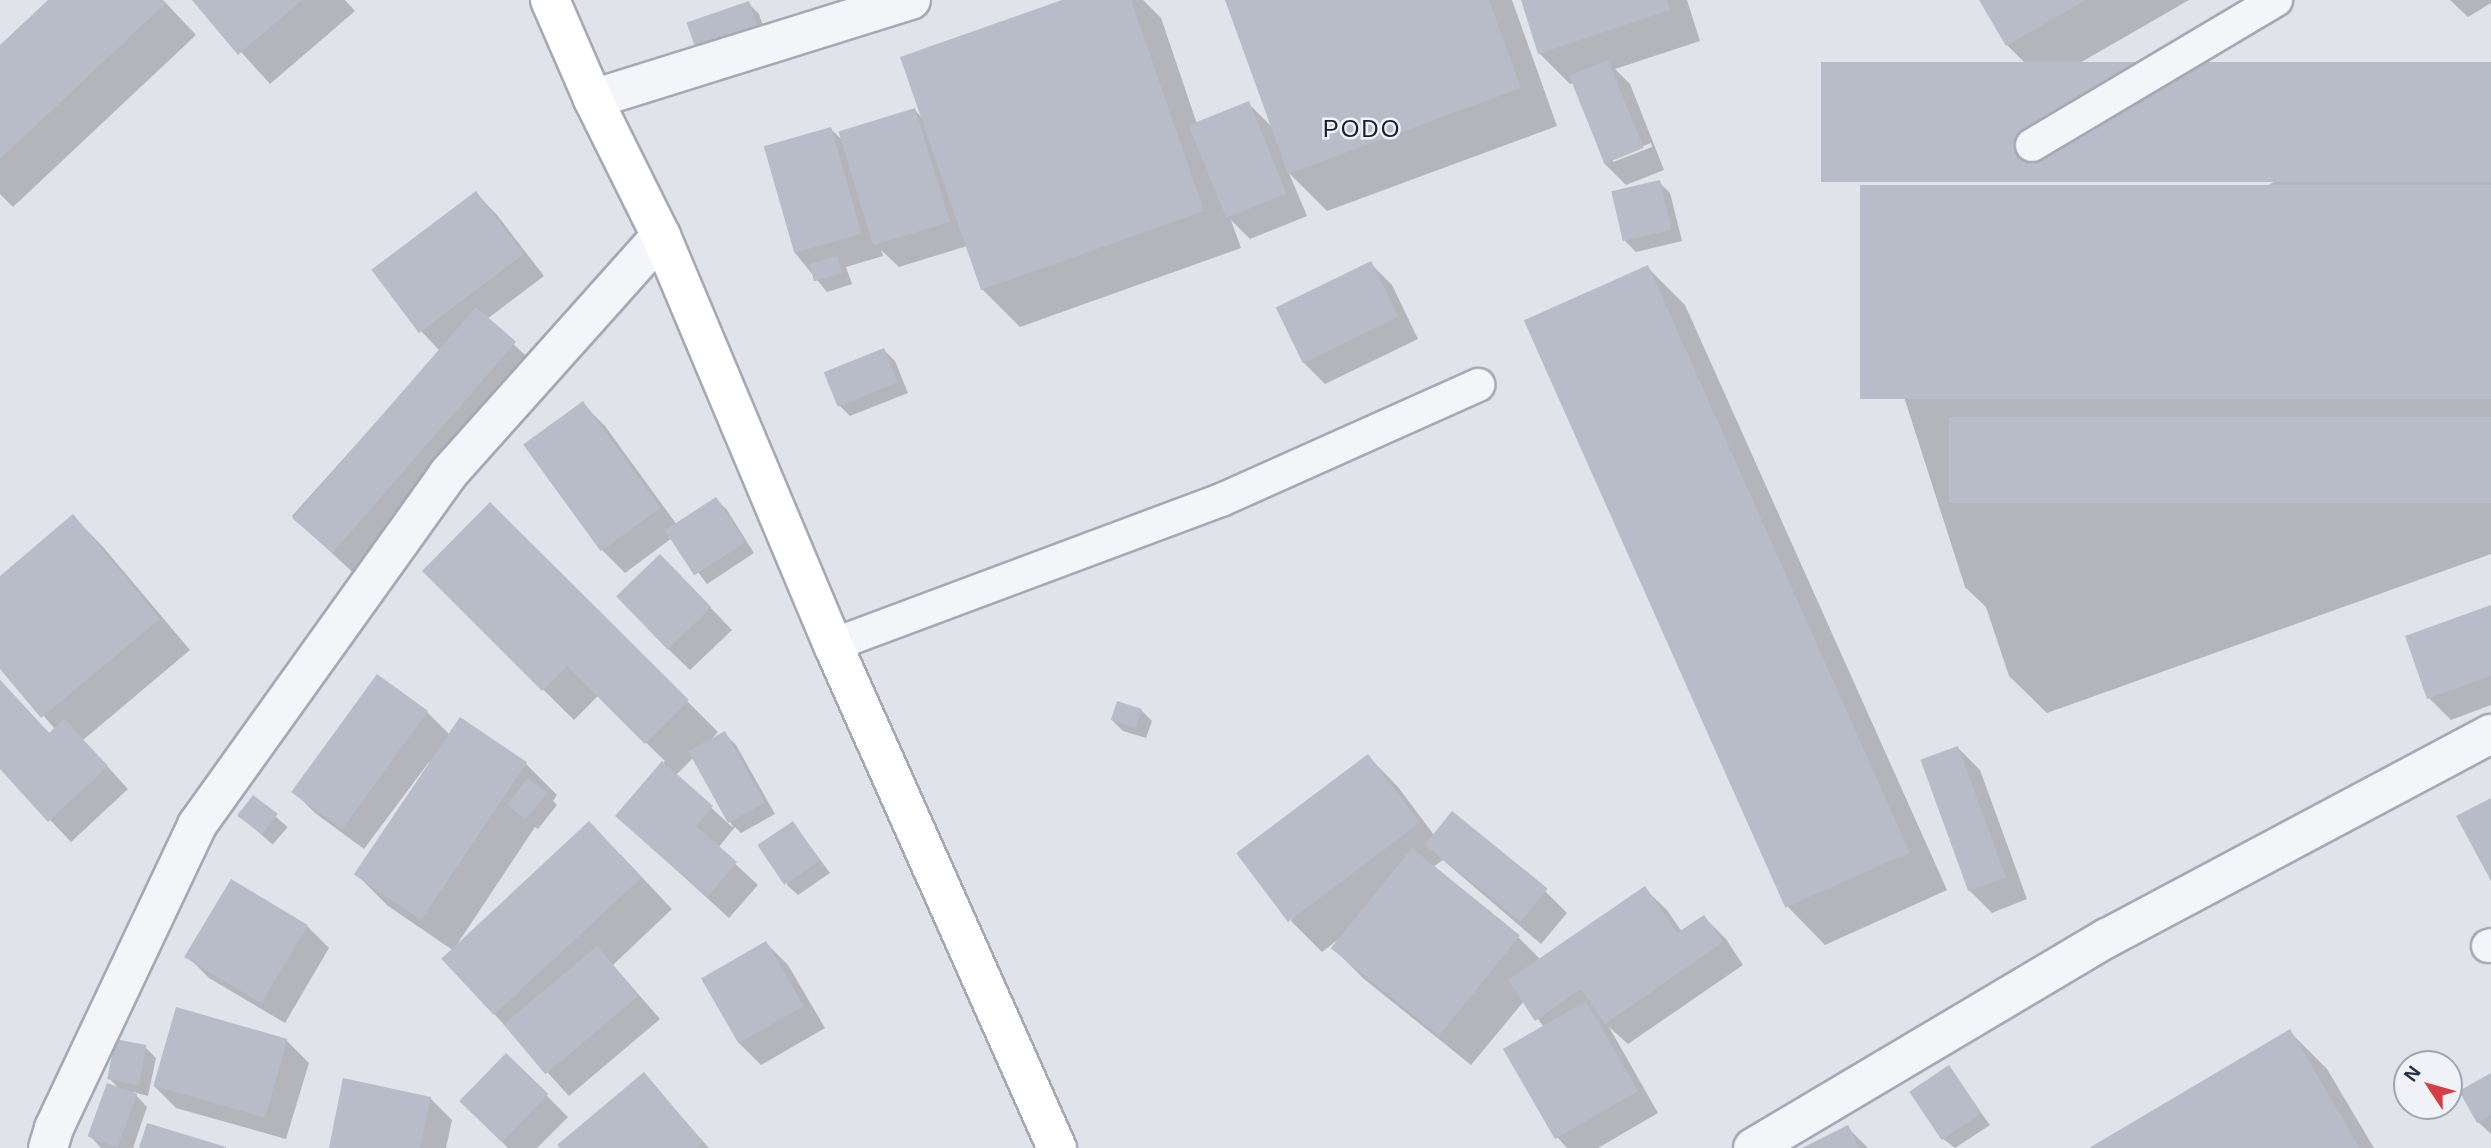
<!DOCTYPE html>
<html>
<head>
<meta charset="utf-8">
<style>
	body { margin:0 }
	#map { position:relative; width:2491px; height:1148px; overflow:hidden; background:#e0e3ea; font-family:Helvetica,sans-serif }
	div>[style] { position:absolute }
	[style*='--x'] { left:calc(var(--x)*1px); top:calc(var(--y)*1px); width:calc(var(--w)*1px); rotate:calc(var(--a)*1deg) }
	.shadow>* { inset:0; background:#0003; transform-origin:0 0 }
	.building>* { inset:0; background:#b7bcc8; transform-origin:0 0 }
	.roads { filter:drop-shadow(2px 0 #a5a9b5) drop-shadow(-2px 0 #a5a9b5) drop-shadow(0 2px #a5a9b5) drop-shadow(0 -2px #a5a9b5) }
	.service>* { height:32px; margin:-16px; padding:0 16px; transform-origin:16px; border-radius:16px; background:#f4f5f8 }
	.minor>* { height:38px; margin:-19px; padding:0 19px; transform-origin:19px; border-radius:19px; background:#f4f5f8 }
	.trunk>* { height:38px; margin:-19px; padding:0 19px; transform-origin:19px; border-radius:19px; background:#fff }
	span { translate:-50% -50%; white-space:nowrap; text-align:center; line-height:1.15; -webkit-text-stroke:5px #f0f2f7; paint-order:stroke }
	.quarter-label { font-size:24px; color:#1a2034; letter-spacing:2px }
	.north { position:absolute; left:2393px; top:1050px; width:70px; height:70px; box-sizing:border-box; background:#f0f2f7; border:2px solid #a0a4af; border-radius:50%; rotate:306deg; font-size:19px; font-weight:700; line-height:28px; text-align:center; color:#282f43 }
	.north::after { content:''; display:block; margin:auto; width:24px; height:32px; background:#d73e44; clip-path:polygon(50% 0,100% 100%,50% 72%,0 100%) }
</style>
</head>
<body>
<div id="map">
	<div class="shadow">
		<div style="clip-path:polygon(51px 0,163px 0,196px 35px,13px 207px,0 194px,0 48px)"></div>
		<div style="clip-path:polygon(194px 0,345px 0,355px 11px,270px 84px)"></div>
		<div style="clip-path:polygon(1067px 0,1143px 0,1161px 18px,1197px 124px,1248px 103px,1273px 128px,1227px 0,1512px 0,1557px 126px,1327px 211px,1289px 173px,1307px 216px,1250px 239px,1231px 220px,1241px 248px,1020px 327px,982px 289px,967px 246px,899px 267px,881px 250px,883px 256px,846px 267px,852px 284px,827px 292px,795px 253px,831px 129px,844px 142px,915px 110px,924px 120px)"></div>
		<div style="clip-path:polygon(evenodd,1522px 0,1687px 0,1700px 41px,1615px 69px,1630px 84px,1664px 170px,1626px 185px,1604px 163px,1574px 83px,1570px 84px,1539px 53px,1522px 0,1651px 143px,1652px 147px,1613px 162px,1613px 158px,1651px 143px)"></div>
		<div style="clip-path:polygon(1981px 0,2189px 0,2045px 83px,2007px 45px)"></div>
		<div style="clip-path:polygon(2450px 0,2491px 0,2491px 3px,2468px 17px)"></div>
		<div style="clip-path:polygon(748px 3px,759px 14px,768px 41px,698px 51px)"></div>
		<div style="clip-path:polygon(2491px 63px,2491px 554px,2047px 713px,2009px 676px,1986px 607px,1965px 587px,1904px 397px,1896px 389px)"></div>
		<div style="clip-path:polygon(1659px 182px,1670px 193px,1682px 241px,1636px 252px,1625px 241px)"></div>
		<div style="clip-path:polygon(476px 193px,497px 215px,544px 276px,487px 319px,545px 374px,362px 581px,292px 516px,440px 351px,421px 331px,374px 270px)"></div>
		<div style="clip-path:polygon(1371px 264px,1392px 285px,1418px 339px,1325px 384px,1303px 362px)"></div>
		<div style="clip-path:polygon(1647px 267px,1685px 305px,1947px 890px,1825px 945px,1788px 907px)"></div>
		<div style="clip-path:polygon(884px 350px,895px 361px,908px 393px,850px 416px,839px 405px)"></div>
		<div style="clip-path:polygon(583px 404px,605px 426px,677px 525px,716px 499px,727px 510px,754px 553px,707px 584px,672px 538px,625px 573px,603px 551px)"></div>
		<div style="clip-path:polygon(evenodd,490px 505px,718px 732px,709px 742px,725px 734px,736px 745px,775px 814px,741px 833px,735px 827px,718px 848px,758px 885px,729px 918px,617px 816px,665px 761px,598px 696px,574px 720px,424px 571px,490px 505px,694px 757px,733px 827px,732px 827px,676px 775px,694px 757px)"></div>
		<div style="clip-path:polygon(73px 516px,103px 547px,190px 650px,83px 740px,128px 789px,71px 842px,0 767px,0 680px,50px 734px,55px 729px,0 666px,0 578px)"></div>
		<div style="clip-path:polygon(682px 578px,732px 630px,690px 670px,668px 649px)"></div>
		<div style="clip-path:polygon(2491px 607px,2491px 705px,2451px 720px,2429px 698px)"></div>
		<div style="clip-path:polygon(377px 676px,427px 712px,450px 735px,526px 764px,557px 795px,553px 801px,557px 805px,538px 829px,535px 827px,454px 949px,620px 854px,672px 909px,613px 965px,660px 1019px,569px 1096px,496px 1016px,454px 951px,388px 906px,357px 875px,431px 764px,429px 762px,364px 849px,315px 813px,293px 791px)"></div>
		<div style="clip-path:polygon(1141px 710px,1152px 721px,1146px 738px,1123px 731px,1112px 720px)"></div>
		<div style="clip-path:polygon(1958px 748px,1980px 770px,2027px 899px,1992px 913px,1970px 891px)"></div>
		<div style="clip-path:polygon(1368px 756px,1398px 787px,1434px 835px,1545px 891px,1567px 913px,1541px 944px,1443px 860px,1433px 867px,1519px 938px,1541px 960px,1645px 889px,1667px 910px,1682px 932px,1704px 917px,1726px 939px,1743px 965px,1628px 1044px,1609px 1027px,1658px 1113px,1598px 1148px,1567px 1148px,1557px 1137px,1544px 1027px,1524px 1001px,1471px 1065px,1364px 979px,1333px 948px,1339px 939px,1322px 952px,1291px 921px)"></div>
		<div style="left:253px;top:797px;width:46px;height:23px;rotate:41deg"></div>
		<div style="clip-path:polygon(793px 823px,830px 873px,798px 895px,787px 885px)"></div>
		<div style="clip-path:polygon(307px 926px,329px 948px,285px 1023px,209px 978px,187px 956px)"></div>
		<div style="clip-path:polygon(766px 943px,788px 965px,825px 1028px,761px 1065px,739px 1043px)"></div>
		<div style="clip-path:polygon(2289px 1031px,2327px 1069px,2374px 1148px,2092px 1148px)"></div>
		<div style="clip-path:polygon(287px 1041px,309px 1063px,286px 1139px,176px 1108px,154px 1086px)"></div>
		<div style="clip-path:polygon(145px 1047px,156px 1058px,148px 1096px,133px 1092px,147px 1107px,133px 1148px,101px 1148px,90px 1136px,120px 1090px,109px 1078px)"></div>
		<div style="clip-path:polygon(506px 1055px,568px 1117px,537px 1148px,508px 1148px,460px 1100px)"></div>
		<div style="clip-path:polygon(1948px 1067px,1990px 1125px,1955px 1148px,1942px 1138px)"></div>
		<div style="clip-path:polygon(644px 1075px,709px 1148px,562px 1148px)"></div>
		<div style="clip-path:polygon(2491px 1075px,2491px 1134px,2478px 1122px)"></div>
		<div style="clip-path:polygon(430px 1098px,452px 1120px,446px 1148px,330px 1148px)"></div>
		<div style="clip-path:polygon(1847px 1127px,1868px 1148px,1806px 1148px)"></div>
	</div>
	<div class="building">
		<div style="clip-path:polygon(48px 0,163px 0,166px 3px,0 159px,0 45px)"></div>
		<div style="clip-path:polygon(192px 0,302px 0,238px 55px)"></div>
		<div style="clip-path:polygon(1062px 0,1131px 0,1204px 211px,981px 290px,900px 57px)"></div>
		<div style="clip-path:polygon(1225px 0,1489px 0,1521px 88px,1288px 174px)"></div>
		<div style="clip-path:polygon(1521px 0,1667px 0,1670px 10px,1538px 54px)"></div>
		<div style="clip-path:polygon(1979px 0,2086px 0,2006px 46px)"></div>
		<div style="left:749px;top:1px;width:31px;height:66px;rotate:71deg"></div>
		<div style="left:1608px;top:60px;width:95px;height:42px;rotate:68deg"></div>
		<div style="left:2491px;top:62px;width:120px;height:670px;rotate:90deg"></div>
		<div style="left:1249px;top:101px;width:100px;height:65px;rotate:68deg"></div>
		<div style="left:915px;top:108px;width:119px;height:80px;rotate:73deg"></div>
		<div style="left:831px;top:127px;width:111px;height:70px;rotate:74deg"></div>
		<div style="left:1660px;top:180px;width:51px;height:50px;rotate:77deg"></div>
		<div style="left:2491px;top:185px;width:214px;height:631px;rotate:90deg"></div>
		<div style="left:476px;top:191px;width:79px;height:131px;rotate:53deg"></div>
		<div style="left:837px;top:256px;width:18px;height:29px;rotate:74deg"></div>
		<div style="left:1371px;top:261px;width:62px;height:106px;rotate:64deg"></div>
		<div style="left:1648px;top:265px;width:643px;height:136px;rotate:66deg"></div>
		<div style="left:476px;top:307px;width:53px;height:280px;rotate:41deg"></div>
		<div style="left:884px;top:348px;width:37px;height:65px;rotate:68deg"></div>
		<div style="left:583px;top:401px;width:132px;height:74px;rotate:54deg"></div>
		<div style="left:2491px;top:417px;width:86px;height:542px;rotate:90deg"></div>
		<div style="left:716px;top:497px;width:54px;height:61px;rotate:57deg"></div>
		<div style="clip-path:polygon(490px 502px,689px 700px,645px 744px,567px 666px,542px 691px,422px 571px)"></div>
		<div style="clip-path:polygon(73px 514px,160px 619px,41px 718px,0 669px,0 576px)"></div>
		<div style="left:660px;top:554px;width:74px;height:61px;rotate:46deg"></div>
		<div style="clip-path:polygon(2491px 605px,2491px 676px,2427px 699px,2405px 636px)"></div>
		<div style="left:377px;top:674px;width:63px;height:146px;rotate:36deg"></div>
		<div style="clip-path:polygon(0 680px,49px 733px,64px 719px,108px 766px,48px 822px,0 769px)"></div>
		<div style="left:1117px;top:701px;width:26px;height:20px;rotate:18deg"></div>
		<div style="left:460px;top:717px;width:81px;height:190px;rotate:34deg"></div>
		<div style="left:725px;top:731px;width:82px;height:42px;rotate:61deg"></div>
		<div style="left:1958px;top:746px;width:140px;height:40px;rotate:70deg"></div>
		<div style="left:1368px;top:754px;width:86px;height:165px;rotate:53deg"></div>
		<div style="clip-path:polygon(662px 761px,713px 806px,696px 826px,737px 862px,707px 897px,615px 816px)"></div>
		<div style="left:528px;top:778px;width:24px;height:34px;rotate:38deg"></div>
		<div style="left:253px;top:795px;width:31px;height:26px;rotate:37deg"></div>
		<div style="clip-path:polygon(2491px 798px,2491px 881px,2456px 816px)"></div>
		<div style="left:1452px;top:811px;width:123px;height:43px;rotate:39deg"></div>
		<div style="left:589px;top:821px;width:77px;height:202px;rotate:47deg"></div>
		<div style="left:793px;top:821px;width:48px;height:43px;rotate:56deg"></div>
		<div style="left:1412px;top:848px;width:139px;height:129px;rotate:39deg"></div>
		<div style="left:231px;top:879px;width:90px;height:91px;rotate:31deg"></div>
		<div style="clip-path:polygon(1645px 886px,1677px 933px,1704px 915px,1723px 942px,1605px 1024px,1581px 989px,1535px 1021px,1508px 980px)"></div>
		<div style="left:766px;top:941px;width:75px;height:75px;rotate:60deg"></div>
		<div style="left:597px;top:946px;width:65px;height:122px;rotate:50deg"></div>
		<div style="left:1586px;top:1001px;width:104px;height:96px;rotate:60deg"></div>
		<div style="left:176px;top:1007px;width:116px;height:82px;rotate:16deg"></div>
		<div style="clip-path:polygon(2290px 1029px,2360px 1148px,2089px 1148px)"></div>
		<div style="left:115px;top:1039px;width:32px;height:41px;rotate:11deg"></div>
		<div style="left:506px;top:1053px;width:59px;height:67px;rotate:44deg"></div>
		<div style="left:1949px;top:1065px;width:58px;height:48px;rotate:56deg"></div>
		<div style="clip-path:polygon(644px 1072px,703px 1142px,696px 1148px,560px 1148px,557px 1145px)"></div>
		<div style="clip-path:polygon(2491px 1073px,2491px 1115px,2477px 1123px,2459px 1091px)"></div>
		<div style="clip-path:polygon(343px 1078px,431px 1097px,420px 1148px,329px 1148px)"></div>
		<div style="left:107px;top:1083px;width:32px;height:57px;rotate:20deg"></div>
		<div style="clip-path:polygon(147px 1123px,226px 1147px,226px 1148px,139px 1148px)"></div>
		<div style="clip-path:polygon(1848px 1125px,1859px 1148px,1802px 1148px)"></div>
	</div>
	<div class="roads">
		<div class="service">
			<div style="--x:2032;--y:145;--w:284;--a:-30.7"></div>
			<div style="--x:833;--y:645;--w:414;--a:-20.5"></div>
			<div style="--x:1221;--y:500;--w:282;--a:-24.1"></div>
			<div style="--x:2488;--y:946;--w:3;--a:-18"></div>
		</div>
		<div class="minor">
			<div style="--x:593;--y:99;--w:333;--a:-17.3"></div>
			<div style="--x:48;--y:1148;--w:21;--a:-73"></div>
			<div style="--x:54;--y:1128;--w:335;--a:-64.7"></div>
			<div style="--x:197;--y:825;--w:432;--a:-54.4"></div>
			<div style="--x:448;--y:474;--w:319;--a:-48.2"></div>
			<div style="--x:1753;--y:1148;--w:412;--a:-30.7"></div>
			<div style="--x:2107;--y:938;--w:435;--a:-28"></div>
		</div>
		<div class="trunk">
			<div style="--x:550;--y:0;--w:108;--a:66.5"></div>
			<div style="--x:593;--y:99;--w:153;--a:63.6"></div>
			<div style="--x:661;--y:236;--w:444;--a:67.2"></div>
			<div style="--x:833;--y:645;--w:551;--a:66"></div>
		</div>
	</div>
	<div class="quarter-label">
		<span style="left:1362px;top:129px">PODO</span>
	</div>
	<div class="north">N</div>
</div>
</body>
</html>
